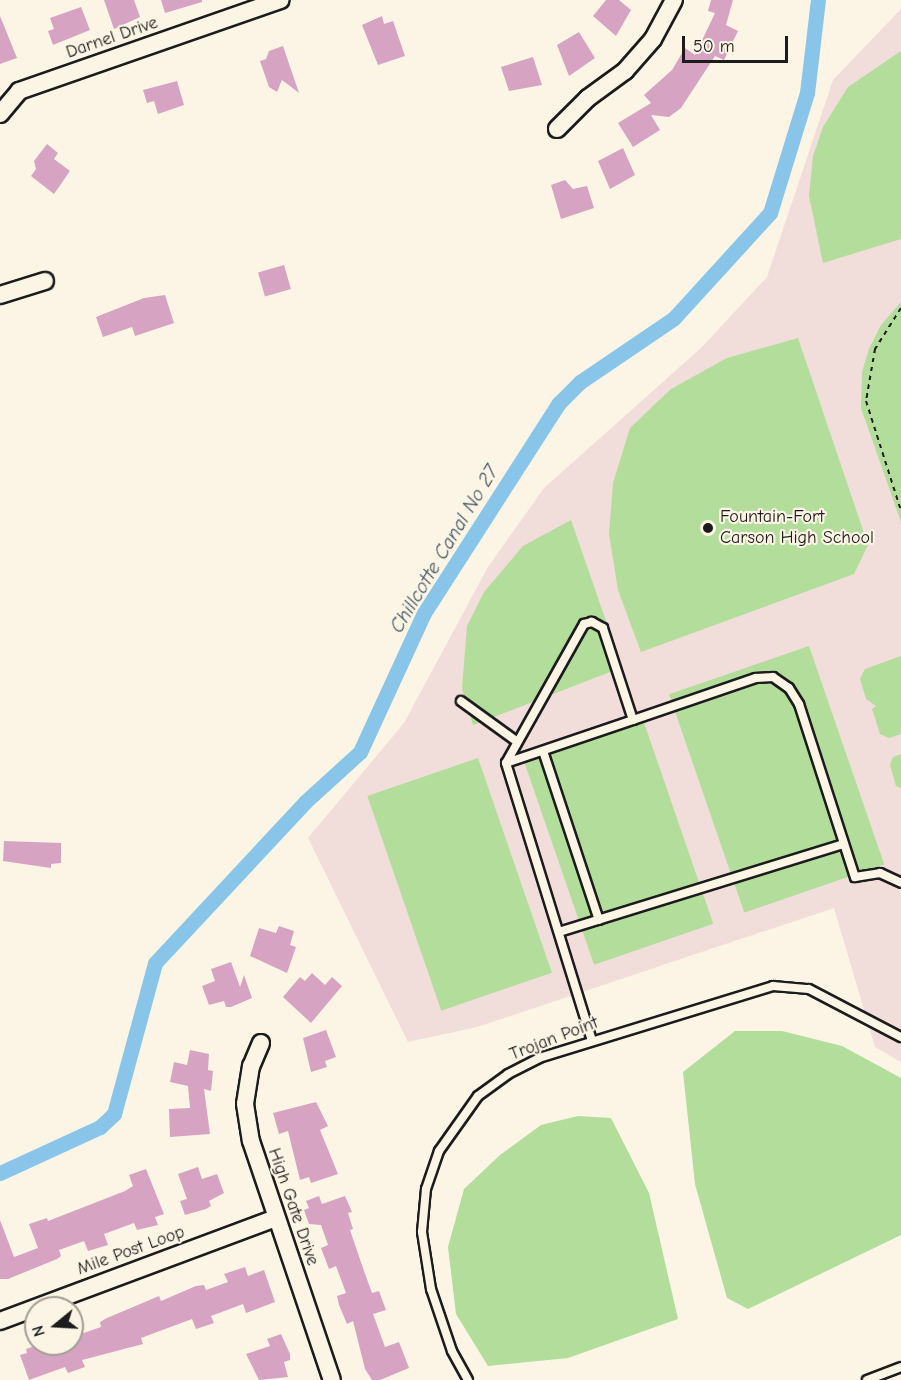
<!DOCTYPE html>
<html>
<head>
<meta charset="utf-8">
<style>
	body { margin:0 }
	#map { position:relative; width:901px; height:1380px; overflow:hidden; background:#fcf5e5; font-family:"Comic Neue",sans-serif }
	div>[style] { position:absolute }
	[style*='--x'] { left:calc(var(--x)*1px); top:calc(var(--y)*1px); width:calc(var(--w)*1px); rotate:calc(var(--a)*1deg) }
	.built>* { inset:0; background:#f1ddda }
	.green>* { inset:0; background:#b2dd9b; transform-origin:0 0 }
	.canal>* { height:15px; margin:-7.5px; padding:0 7.5px; transform-origin:7.5px; border-radius:7.5px; background:#88c5e8 }
	.building>* { inset:0; background:#d6a4c2; transform-origin:0 0 }
	.path>* { height:2px; margin-top:-1px; transform-origin:0; background:repeating-linear-gradient(90deg,#1c1c1c 0 4.5px,transparent 0 9px) }
	.roads { filter:drop-shadow(2px 0 #1c1c1c) drop-shadow(-2px 0 #1c1c1c) drop-shadow(0 2px #1c1c1c) drop-shadow(0 -2px #1c1c1c) }
	.lane>* { height:8px; margin:-4px; padding:0 4px; transform-origin:4px; border-radius:4px; background:#fcf5e5 }
	.street>* { height:16px; margin:-8px; padding:0 8px; transform-origin:8px; border-radius:8px; background:#fcf5e5 }
	.dots>* { width:16px; height:16px; translate:-50% -50%; box-sizing:border-box; border:3px solid #fcf5e5; border-radius:50% }
	span { translate:-50% -50%; white-space:nowrap; text-align:center; line-height:1.15; -webkit-text-stroke:4.5px #fcf5e5; paint-order:stroke }
	.street-label { font-size:18px; color:#1c1c1c }
	.poi-label { font-size:18px; color:#1c1c1c }
	.left { translate:0 -50%; text-align:left }
	.water-label { font-size:20px; color:#425763; font-style:italic }
	.north { position:absolute; left:24px; top:1296px; width:60px; height:60px; box-sizing:border-box; background:#fcf5e5; border:2px solid #a29e95; border-radius:50%; rotate:252deg; font-size:16px; font-weight:700; line-height:24px; text-align:center; color:#1c1c1c }
	.north::after { content:''; display:block; margin:auto; width:21px; height:27px; background:#1c1c1c; clip-path:polygon(50% 0,100% 100%,50% 72%,0 100%) }
	.scale { position:absolute; left:682px; top:36px; width:106px; height:27px; box-sizing:border-box; border:3px solid #1c1c1c; border-top:0; padding-left:8px; font-size:18px; line-height:21px; white-space:nowrap; color:#1c1c1c; -webkit-text-stroke:4px #fcf5e5; paint-order:stroke }
</style>
</head>
<body>
<div id="map">
	<div class="built">
		<div style="clip-path:polygon(901px 9px,901px 1062px,875px 1047px,834px 908px,477px 1027px,408px 1042px,308px 838px,404px 723px,488px 567px,544px 488px,701px 348px,767px 277px,833px 80px)"></div>
	</div>
	<div class="green">
		<div style="clip-path:polygon(901px 51px,901px 239px,823px 263px,809px 196px,813px 156px,823px 127px,848px 87px)"></div>
		<div style="clip-path:polygon(901px 302px,901px 522px,861px 408px,862px 372px,869px 349px,881px 325px)"></div>
		<div style="clip-path:polygon(798px 338px,868px 545px,854px 574px,641px 652px,618px 590px,609px 534px,613px 483px,630px 428px,671px 389px,727px 358px)"></div>
		<div style="clip-path:polygon(571px 520px,618px 656px,610px 672px,473px 725px,462px 689px,467px 626px,484px 592px,523px 546px)"></div>
		<div style="left:809px;top:646px;width:231px;height:148px;rotate:71deg"></div>
		<div style="clip-path:polygon(901px 656px,901px 734px,889px 738px,880px 734px,872px 709px,876px 706px,866px 699px,860px 679px,865px 669px)"></div>
		<div style="left:640px;top:711px;width:225px;height:126px;rotate:71deg"></div>
		<div style="clip-path:polygon(901px 754px,901px 788px,896px 786px,890px 765px,893px 757px)"></div>
		<div style="left:478px;top:758px;width:227px;height:117px;rotate:71deg"></div>
		<div style="clip-path:polygon(735px 1031px,782px 1031px,842px 1046px,901px 1078px,901px 1235px,748px 1309px,727px 1298px,695px 1184px,683px 1072px)"></div>
		<div style="clip-path:polygon(578px 1116px,611px 1118px,649px 1193px,678px 1319px,568px 1358px,488px 1366px,456px 1314px,448px 1247px,464px 1189px,500px 1155px,541px 1125px)"></div>
	</div>
	<div class="canal">
		<div style="--x:0;--y:1173;--w:110;--a:-24.7"></div>
		<div style="--x:100;--y:1127;--w:19;--a:-43"></div>
		<div style="--x:114;--y:1114;--w:156;--a:-74.8"></div>
		<div style="--x:155;--y:963;--w:220;--a:-47"></div>
		<div style="--x:305;--y:802;--w:74;--a:-42.3"></div>
		<div style="--x:360;--y:752;--w:153;--a:-65.3"></div>
		<div style="--x:424;--y:613;--w:250;--a:-57.3"></div>
		<div style="--x:559;--y:403;--w:30;--a:-45"></div>
		<div style="--x:580;--y:382;--w:114;--a:-34.2"></div>
		<div style="--x:674;--y:318;--w:142;--a:-47.6"></div>
		<div style="--x:770;--y:213;--w:126;--a:-72.9"></div>
		<div style="--x:807;--y:93;--w:94;--a:-83.3"></div>
	</div>
	<div class="building">
		<div style="clip-path:polygon(104px 0,134px 0,140px 17px,114px 29px)"></div>
		<div style="clip-path:polygon(161px 0,202px 0,202px 2px,165px 13px)"></div>
		<div style="clip-path:polygon(606px 0,619px 0,631px 10px,616px 36px,593px 16px)"></div>
		<div style="clip-path:polygon(711px 0,733px 0,726px 25px,738px 31px,724px 60px,715px 56px,681px 108px,669px 117px,651px 115px,660px 130px,633px 147px,618px 123px,651px 103px,644px 95px,672px 70px,685px 48px,695px 55px,715px 13px,708px 11px)"></div>
		<div style="clip-path:polygon(81px 7px,90px 30px,53px 45px,48px 31px,54px 29px,50px 18px)"></div>
		<div style="clip-path:polygon(0 16px,17px 58px,0 64px)"></div>
		<div style="clip-path:polygon(382px 16px,384px 24px,393px 21px,405px 56px,378px 65px,362px 25px)"></div>
		<div style="clip-path:polygon(579px 32px,595px 58px,569px 76px,557px 45px)"></div>
		<div style="clip-path:polygon(283px 46px,299px 93px,282px 80px,277px 92px,269px 87px,260px 61px,266px 59px,269px 51px)"></div>
		<div style="clip-path:polygon(533px 57px,542px 85px,509px 91px,501px 67px)"></div>
		<div style="clip-path:polygon(177px 81px,184px 105px,158px 114px,154px 101px,147px 103px,143px 90px)"></div>
		<div style="clip-path:polygon(47px 144px,58px 153px,54px 159px,70px 171px,54px 194px,31px 176px,36px 169px,34px 161px)"></div>
		<div style="clip-path:polygon(623px 148px,635px 175px,610px 189px,598px 161px)"></div>
		<div style="clip-path:polygon(565px 180px,573px 189px,587px 186px,594px 208px,561px 219px,551px 185px)"></div>
		<div style="left:284px;top:265px;width:25px;height:27px;rotate:74deg"></div>
		<div style="clip-path:polygon(165px 295px,174px 323px,135px 336px,132px 327px,103px 337px,96px 317px,144px 298px)"></div>
		<div style="clip-path:polygon(4px 841px,61px 843px,61px 863px,51px 864px,51px 868px,3px 861px)"></div>
		<div style="clip-path:polygon(279px 926px,294px 931px,290px 945px,296px 947px,287px 973px,250px 956px,259px 928px,276px 933px)"></div>
		<div style="clip-path:polygon(231px 962px,240px 987px,244px 975px,252px 998px,231px 1007px,226px 1007px,224px 1001px,209px 1005px,202px 986px,215px 981px,211px 969px)"></div>
		<div style="clip-path:polygon(312px 973px,325px 985px,332px 977px,342px 986px,311px 1023px,283px 997px,300px 977px,305px 981px)"></div>
		<div style="clip-path:polygon(326px 1030px,336px 1057px,325px 1061px,327px 1067px,311px 1072px,303px 1038px)"></div>
		<div style="clip-path:polygon(190px 1050px,209px 1054px,208px 1070px,213px 1071px,211px 1091px,204px 1089px,210px 1134px,170px 1137px,169px 1109px,190px 1108px,188px 1086px,170px 1082px,174px 1062px,187px 1065px)"></div>
		<div style="clip-path:polygon(316px 1102px,328px 1126px,320px 1130px,338px 1174px,311px 1183px,309px 1177px,300px 1180px,288px 1131px,279px 1134px,273px 1113px)"></div>
		<div style="clip-path:polygon(198px 1167px,202px 1179px,217px 1174px,224px 1193px,209px 1201px,211px 1206px,206px 1209px,185px 1215px,180px 1201px,187px 1199px,178px 1174px)"></div>
		<div style="clip-path:polygon(146px 1169px,164px 1214px,155px 1217px,158px 1225px,137px 1230px,134px 1223px,104px 1234px,108px 1245px,88px 1251px,84px 1241px,59px 1250px,61px 1256px,57px 1259px,8px 1279px,0 1279px,0 1220px,14px 1257px,38px 1248px,29px 1224px,47px 1218px,48px 1221px,125px 1191px,133px 1186px,129px 1175px)"></div>
		<div style="clip-path:polygon(319px 1196px,322px 1204px,345px 1196px,352px 1212px,348px 1213px,353px 1229px,350px 1230px,364px 1271px,372px 1293px,379px 1291px,386px 1310px,373px 1314px,385px 1347px,399px 1342px,409px 1368px,380px 1380px,372px 1380px,365px 1369px,353px 1321px,347px 1324px,339px 1305px,337px 1296px,346px 1293px,336px 1266px,329px 1269px,321px 1248px,328px 1245px,321px 1225px,309px 1224px,304px 1210px,309px 1208px,306px 1201px)"></div>
		<div style="clip-path:polygon(245px 1267px,248px 1276px,264px 1270px,275px 1302px,246px 1313px,243px 1304px,211px 1316px,214px 1323px,196px 1329px,192px 1319px,141px 1338px,143px 1344px,82px 1360px,85px 1367px,68px 1373px,65px 1367px,29px 1380px,20px 1355px,27px 1353px,26px 1349px,41px 1344px,72px 1344px,72px 1337px,101px 1327px,100px 1322px,107px 1318px,159px 1296px,161px 1301px,196px 1286px,204px 1285px,206px 1290px,228px 1282px,224px 1274px)"></div>
		<div style="clip-path:polygon(281px 1334px,290px 1354px,290px 1360px,284px 1362px,288px 1377px,259px 1380px,246px 1354px,270px 1346px,267px 1339px)"></div>
	</div>
	<div class="path">
		<div style="--x:901;--y:308;--w:49;--a:122.4"></div>
		<div style="--x:875;--y:349;--w:53;--a:99.8"></div>
		<div style="--x:866;--y:401;--w:115;--a:72.3"></div>
	</div>
	<div class="roads">
		<div class="lane">
			<div style="--x:461;--y:701;--w:68;--a:36"></div>
			<div style="--x:633;--y:720;--w:130;--a:-18.9"></div>
			<div style="--x:756;--y:678;--w:17;--a:-3"></div>
			<div style="--x:773;--y:677;--w:19;--a:35"></div>
			<div style="--x:789;--y:688;--w:19;--a:58"></div>
			<div style="--x:799;--y:704;--w:182;--a:72.1"></div>
			<div style="--x:855;--y:877;--w:25;--a:-9"></div>
			<div style="--x:880;--y:873;--w:23;--a:25"></div>
			<div style="--x:543;--y:751;--w:178;--a:71.7"></div>
			<div style="--x:506;--y:763;--w:134;--a:-18.7"></div>
			<div style="--x:633;--y:720;--w:97;--a:-108.1"></div>
			<div style="--x:603;--y:628;--w:13;--a:-151"></div>
			<div style="--x:592;--y:622;--w:8;--a:166"></div>
			<div style="--x:584;--y:624;--w:159;--a:119.3"></div>
			<div style="--x:506;--y:763;--w:290;--a:72.8"></div>
			<div style="--x:559;--y:932;--w:298;--a:-17.2"></div>
			<div style="--x:468;--y:1380;--w:33;--a:-119"></div>
			<div style="--x:452;--y:1351;--w:65;--a:-108.7"></div>
			<div style="--x:431;--y:1289;--w:58;--a:-99"></div>
			<div style="--x:422;--y:1232;--w:43;--a:-84.7"></div>
			<div style="--x:426;--y:1189;--w:40;--a:-71.1"></div>
			<div style="--x:439;--y:1151;--w:67;--a:-54.7"></div>
			<div style="--x:478;--y:1096;--w:37;--a:-36"></div>
			<div style="--x:508;--y:1074;--w:35;--a:-27"></div>
			<div style="--x:539;--y:1058;--w:245;--a:-17.1"></div>
			<div style="--x:773;--y:986;--w:36;--a:5"></div>
			<div style="--x:809;--y:989;--w:104;--a:27.6"></div>
			<div style="--x:867;--y:1380;--w:36;--a:-21"></div>
		</div>
		<div class="street">
			<div style="--x:0;--y:114;--w:30;--a:-50"></div>
			<div style="--x:19;--y:91;--w:277;--a:-19.2"></div>
			<div style="--x:557;--y:129;--w:44;--a:-45"></div>
			<div style="--x:588;--y:98;--w:46;--a:-36.1"></div>
			<div style="--x:625;--y:71;--w:43;--a:-48.8"></div>
			<div style="--x:653;--y:39;--w:44;--a:-61.7"></div>
			<div style="--x:0;--y:295;--w:47;--a:-17.3"></div>
			<div style="--x:261;--y:1043;--w:25;--a:113"></div>
			<div style="--x:251;--y:1066;--w:38;--a:99"></div>
			<div style="--x:245;--y:1104;--w:37;--a:81"></div>
			<div style="--x:251;--y:1141;--w:252;--a:71.3"></div>
			<div style="--x:0;--y:1321;--w:295;--a:-20.5"></div>
		</div>
	</div>
	<div class="dots">
		<div style="left:708px;top:528px;background:#1c1c1c"></div>
	</div>
	<div class="street-label">
		<span style="left:112px;top:38px;rotate:-19deg">Darnel Drive</span>
		<span style="left:554px;top:1039px;rotate:-21deg">Trojan Point</span>
		<span style="left:293px;top:1207px;rotate:71deg">High Gate Drive</span>
		<span style="left:131px;top:1251px;rotate:-20deg">Mile Post Loop</span>
	</div>
	<div class="poi-label">
		<span class="left" style="left:720px;top:528px">Fountain-Fort<br>Carson High School</span>
	</div>
	<div class="water-label">
		<span style="left:444px;top:549px;rotate:-59deg">Chillcotte Canal No 27</span>
	</div>
	<div class="north">N</div>
	<div class="scale">50 m</div>
</div>
</body>
</html>
